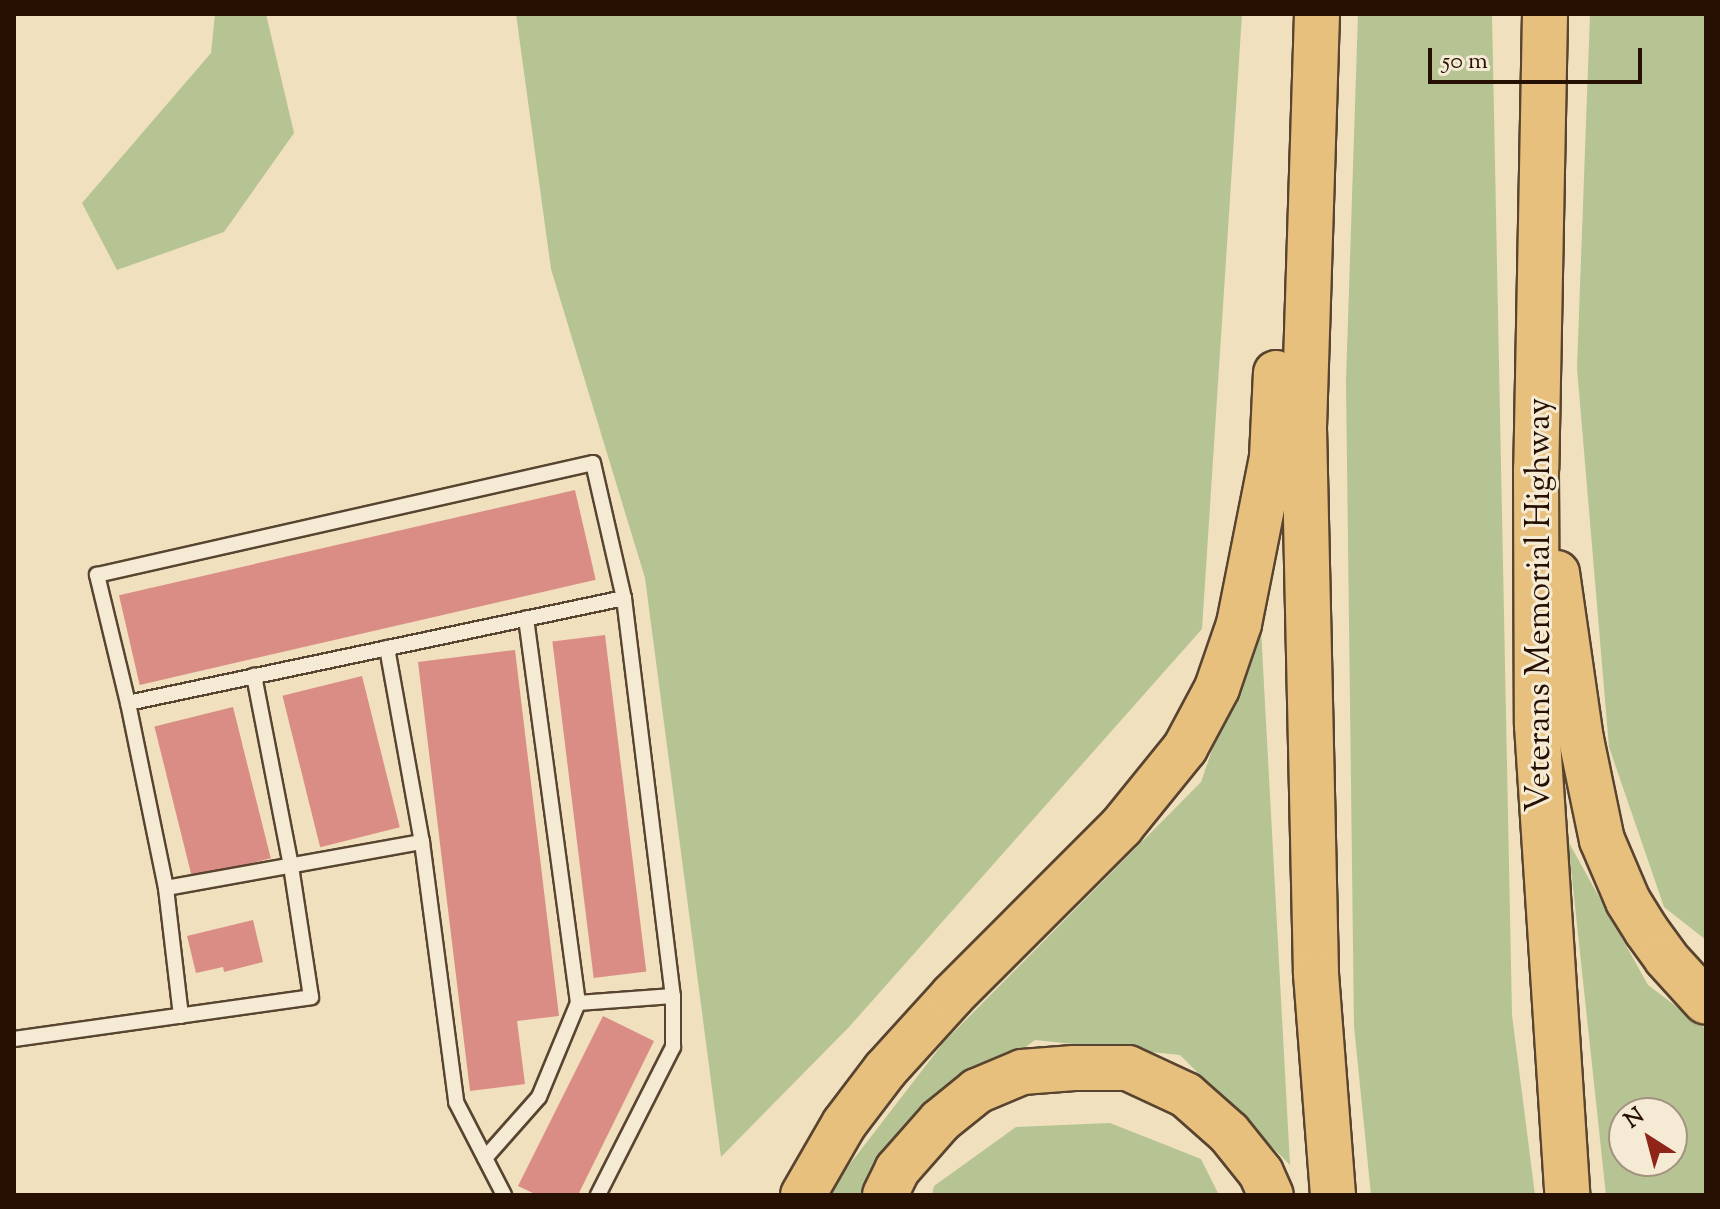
<!DOCTYPE html>
<html>
<head>
<meta charset="utf-8">
<style>
	body { margin:0 }
	#map { position:relative; width:1720px; height:1209px; overflow:hidden; background:#f0e0bd; font-family:"Sorts Mill Goudy",serif }
	div>[style] { position:absolute }
	[style*='--x'] { left:calc(var(--x)*1px); top:calc(var(--y)*1px); width:calc(var(--w)*1px); rotate:calc(var(--a)*1deg) }
	.green>* { inset:0; background:#b6c393 }
	.building>* { inset:0; background:#da8d85; transform-origin:0 0 }
	.roads { filter:drop-shadow(2px 0 #584430) drop-shadow(-2px 0 #584430) drop-shadow(0 2px #584430) drop-shadow(0 -2px #584430) }
	.service>* { height:14px; margin:-7px; padding:0 7px; transform-origin:7px; border-radius:7px; background:#f5ebd4 }
	.motorway>* { height:44px; margin:-22px; padding:0 22px; transform-origin:22px; border-radius:22px; background:#e8c07e }
	span { translate:-50% -50%; white-space:nowrap; text-align:center; line-height:1.15; -webkit-text-stroke:6px #f5ebd4; paint-order:stroke }
	.street-label { font-size:34px; color:#261001 }
	.frame { position:absolute; inset:0; border:16px solid #261001; pointer-events:none }
	.north { position:absolute; left:1608px; top:1097px; width:80px; height:80px; box-sizing:border-box; background:#f5ebd4; border:2px solid #a29380; border-radius:50%; rotate:324deg; font-size:22px; font-weight:700; line-height:32px; text-align:center; color:#261001 }
	.north::after { content:''; display:block; margin:auto; width:28px; height:36px; background:#8f2418; clip-path:polygon(50% 0,100% 100%,50% 72%,0 100%) }
	.scale { position:absolute; left:1428px; top:48px; width:214px; height:36px; box-sizing:border-box; border:4px solid #261001; border-top:0; padding-left:10px; font-size:24px; line-height:28px; white-space:nowrap; color:#261001; -webkit-text-stroke:6px #f5ebd4; paint-order:stroke }
</style>
</head>
<body>
<div id="map">
	<div class="green">
		<div style="clip-path:polygon(215px 14px,266px 14px,294px 133px,224px 232px,117px 270px,82px 203px,211px 53px)"></div>
		<div style="clip-path:polygon(516px 14px,1242px 14px,1202px 629px,849px 1027px,721px 1157px,645px 578px,551px 269px)"></div>
		<div style="clip-path:polygon(1358px 14px,1492px 14px,1512px 1015px,1535px 1195px,1371px 1195px,1354px 1026px,1346px 381px)"></div>
		<div style="clip-path:polygon(1590px 14px,1706px 14px,1706px 940px,1664px 907px,1609px 747px,1577px 368px)"></div>
		<div style="clip-path:polygon(1260px 611px,1290px 1165px,1180px 1055px,1035px 1040px,878px 1155px,865px 1195px,826px 1195px,944px 1042px,1201px 782px)"></div>
		<div style="clip-path:polygon(evenodd,1568px 841px,1648px 985px,1706px 1029px,1706px 1195px,1606px 1195px,1568px 841px,1672px 1113px,1672px 1161px,1624px 1161px,1624px 1113px,1672px 1113px)"></div>
		<div style="clip-path:polygon(1110px 1123px,1201px 1159px,1219px 1195px,932px 1195px,934px 1186px,1016px 1127px)"></div>
	</div>
	<div class="building">
		<div style="left:575px;top:490px;width:92px;height:468px;rotate:77deg"></div>
		<div style="left:605px;top:635px;width:339px;height:53px;rotate:83deg"></div>
		<div style="clip-path:polygon(515px 650px,559px 1016px,517px 1021px,525px 1084px,470px 1091px,418px 662px)"></div>
		<div style="left:362px;top:676px;width:156px;height:82px;rotate:76deg"></div>
		<div style="left:233px;top:707px;width:156px;height:81px;rotate:76deg"></div>
		<div style="clip-path:polygon(253px 920px,263px 962px,224px 972px,223px 967px,196px 973px,187px 936px)"></div>
		<div style="clip-path:polygon(603px 1016px,654px 1041px,578px 1195px,537px 1195px,518px 1186px)"></div>
	</div>
	<div class="roads">
		<div class="service">
			<div style="--x:387;--y:648;--w:197;--a:79.8"></div>
			<div style="--x:128;--y:703;--w:507;--a:-11.95"></div>
			<div style="--x:166;--y:888;--w:260;--a:-10.2"></div>
			<div style="--x:422;--y:842;--w:262;--a:82.5"></div>
			<div style="--x:456;--y:1102;--w:105;--a:62.7"></div>
			<div style="--x:578;--y:1003;--w:95;--a:-4.2"></div>
			<div style="--x:181;--y:1016;--w:129;--a:-96.7"></div>
			<div style="--x:166;--y:888;--w:189;--a:-101.6"></div>
			<div style="--x:128;--y:703;--w:132;--a:-103.6"></div>
			<div style="--x:97;--y:575;--w:508;--a:-12.72"></div>
			<div style="--x:593;--y:463;--w:139;--a:77.1"></div>
			<div style="--x:624;--y:598;--w:401;--a:83"></div>
			<div style="--x:673;--y:996;--w:51;--a:90"></div>
			<div style="--x:673;--y:1047;--w:166;--a:116.9"></div>
			<div style="--x:14;--y:1039;--w:300;--a:-8"></div>
			<div style="--x:311;--y:997;--w:133;--a:-98.7"></div>
			<div style="--x:291;--y:866;--w:194;--a:-101"></div>
			<div style="--x:485;--y:1158;--w:81;--a:-48.5"></div>
			<div style="--x:539;--y:1097;--w:102;--a:-67.5"></div>
			<div style="--x:578;--y:1003;--w:388;--a:-97.7"></div>
		</div>
		<div class="motorway">
			<div style="--x:1317;--y:14;--w:414;--a:91.8"></div>
			<div style="--x:1304;--y:428;--w:546;--a:88.74"></div>
			<div style="--x:1316;--y:974;--w:222;--a:85.6"></div>
			<div style="--x:1545;--y:14;--w:455;--a:91.1"></div>
			<div style="--x:1536;--y:469;--w:256;--a:89.8"></div>
			<div style="--x:1537;--y:725;--w:471;--a:86.3"></div>
			<div style="--x:1557;--y:573;--w:168;--a:81.8"></div>
			<div style="--x:1581;--y:739;--w:103;--a:78.3"></div>
			<div style="--x:1602;--y:840;--w:66;--a:66.9"></div>
			<div style="--x:1628;--y:901;--w:34;--a:58"></div>
			<div style="--x:1646;--y:930;--w:34;--a:54"></div>
			<div style="--x:1666;--y:958;--w:59;--a:47.7"></div>
			<div style="--x:803;--y:1195;--w:82;--a:-60"></div>
			<div style="--x:844;--y:1124;--w:68;--a:-52.8"></div>
			<div style="--x:885;--y:1070;--w:101;--a:-47.8"></div>
			<div style="--x:953;--y:995;--w:238;--a:-45"></div>
			<div style="--x:1121;--y:827;--w:102;--a:-51"></div>
			<div style="--x:1185;--y:748;--w:68;--a:-61.9"></div>
			<div style="--x:1217;--y:688;--w:68;--a:-71"></div>
			<div style="--x:1239;--y:624;--w:170;--a:-78.8"></div>
			<div style="--x:1272;--y:457;--w:84;--a:-87.3"></div>
			<div style="--x:885;--y:1195;--w:28;--a:-64"></div>
			<div style="--x:897;--y:1170;--w:65;--a:-48.7"></div>
			<div style="--x:940;--y:1121;--w:48;--a:-39"></div>
			<div style="--x:977;--y:1091;--w:49;--a:-22.9"></div>
			<div style="--x:1022;--y:1072;--w:52;--a:-4.4"></div>
			<div style="--x:1074;--y:1068;--w:54;--a:0"></div>
			<div style="--x:1128;--y:1068;--w:64;--a:25"></div>
			<div style="--x:1186;--y:1095;--w:57;--a:41.5"></div>
			<div style="--x:1229;--y:1133;--w:51;--a:51.3"></div>
			<div style="--x:1261;--y:1173;--w:24;--a:66"></div>
		</div>
	</div>
	<div class="street-label">
		<span style="left:1541px;top:605px;rotate:-90deg">Veterans Memorial Highway</span>
	</div>
	<div class="frame"></div>
	<div class="north">N</div>
	<div class="scale">50 m</div>
</div>
</body>
</html>
